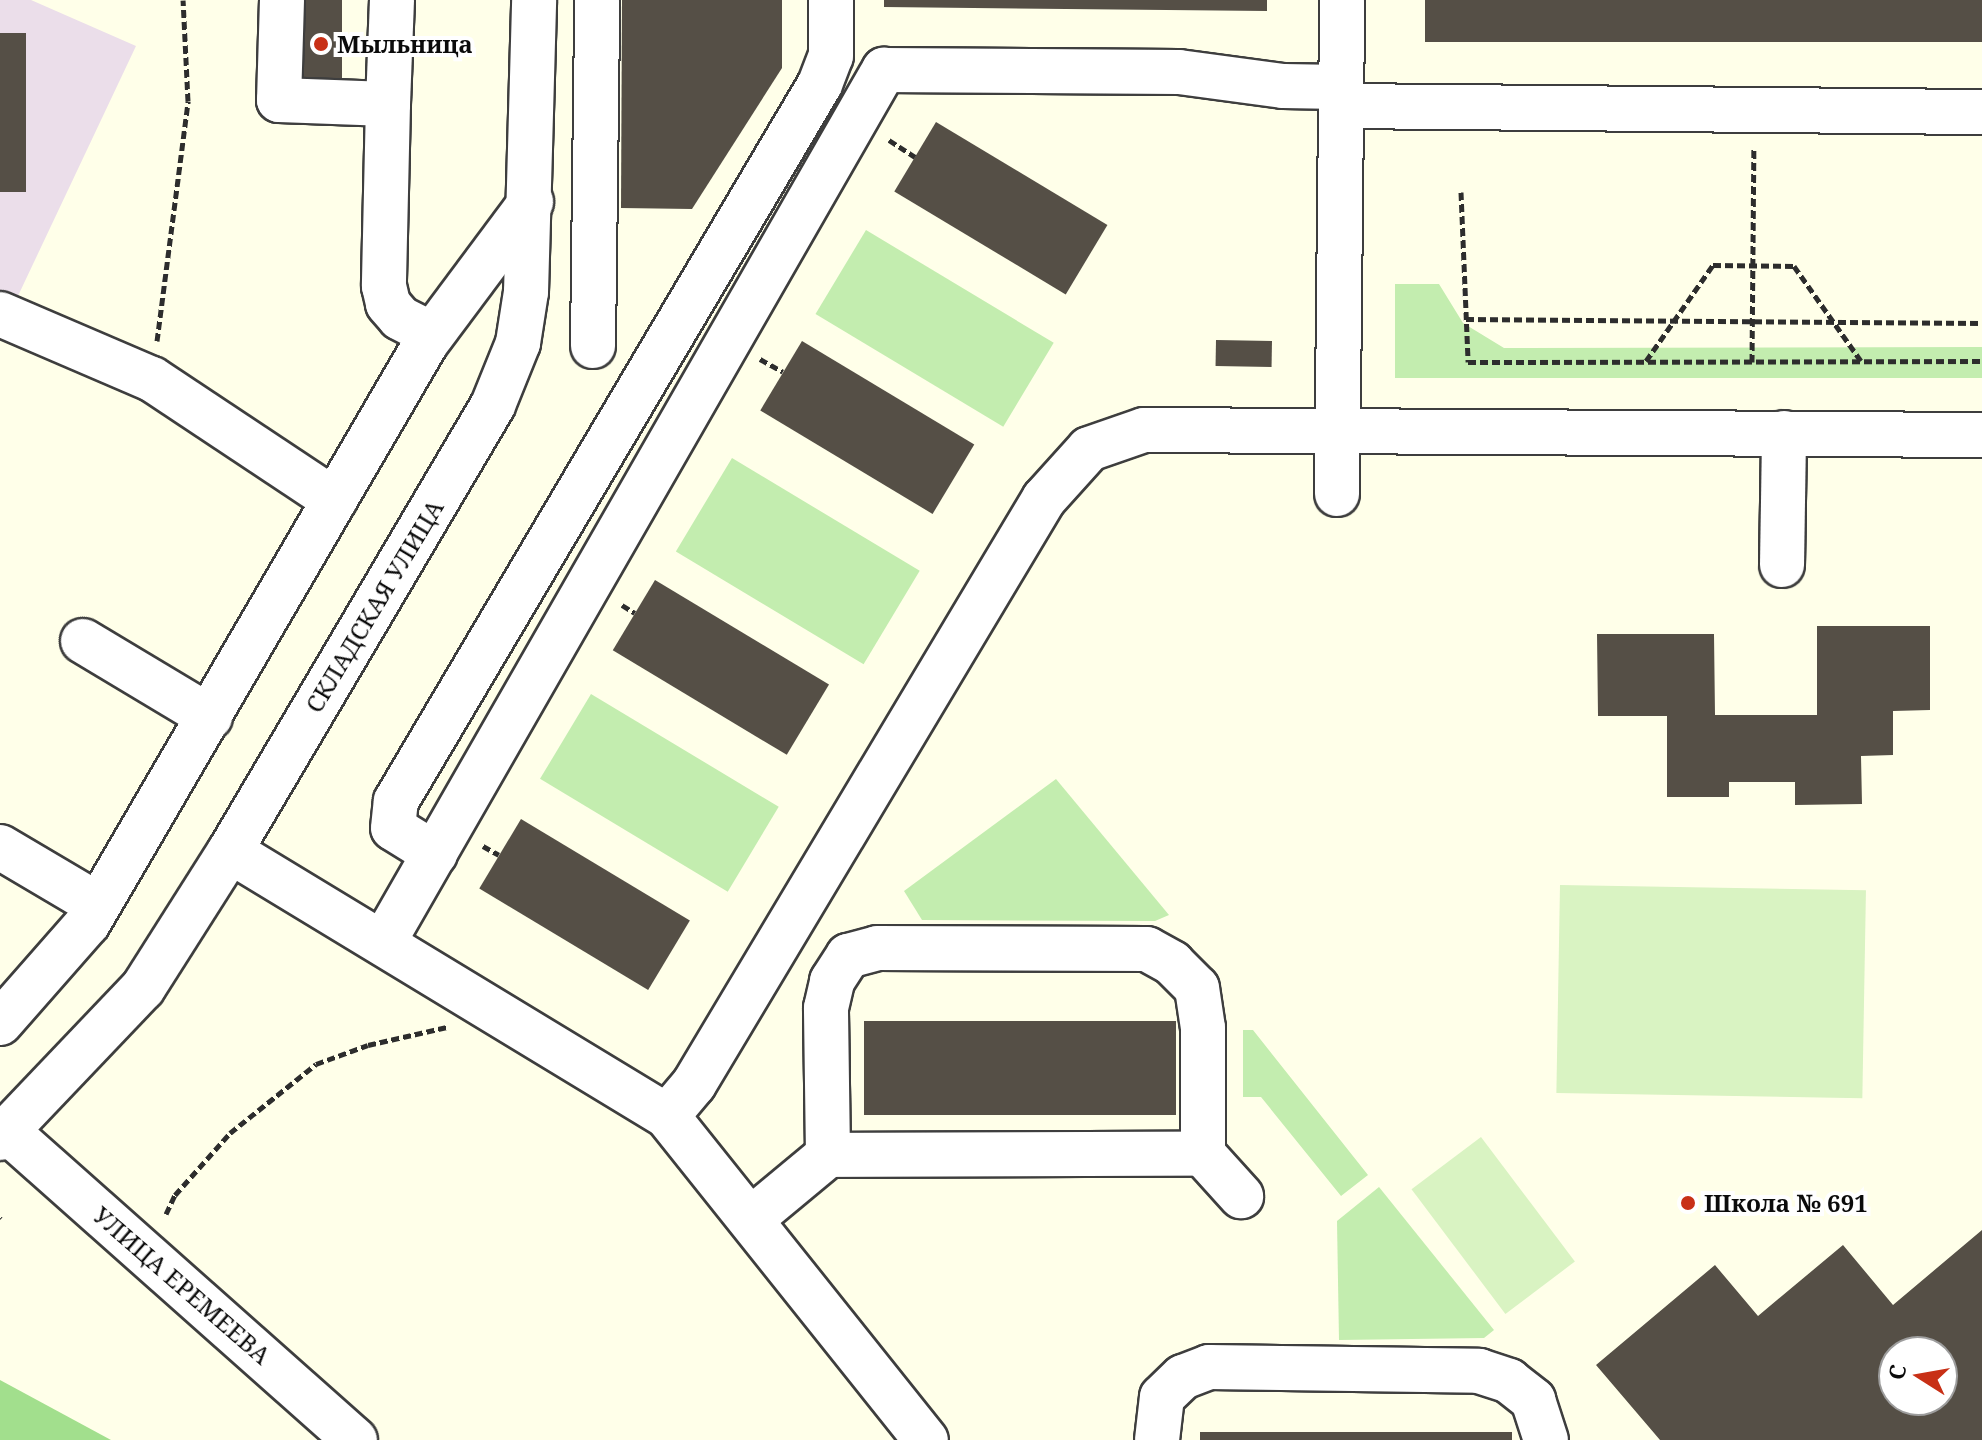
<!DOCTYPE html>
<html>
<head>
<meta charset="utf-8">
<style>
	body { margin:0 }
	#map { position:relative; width:1982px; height:1440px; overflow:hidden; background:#ffffe9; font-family:"Noto Serif",serif }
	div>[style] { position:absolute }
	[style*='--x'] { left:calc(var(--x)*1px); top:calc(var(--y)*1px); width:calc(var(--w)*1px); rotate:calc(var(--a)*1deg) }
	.industrial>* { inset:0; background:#ebdeea }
	.green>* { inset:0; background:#c3edaf; transform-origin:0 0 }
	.forest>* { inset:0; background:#a2df8d }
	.pitch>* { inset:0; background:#d9f3c2; transform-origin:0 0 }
	.building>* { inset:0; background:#554f46; transform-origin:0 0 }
	.path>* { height:5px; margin-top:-2.5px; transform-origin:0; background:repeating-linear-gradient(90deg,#2d2d2d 0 8px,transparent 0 12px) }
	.roads { filter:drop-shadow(2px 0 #3e3e3e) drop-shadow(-2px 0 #3e3e3e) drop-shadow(0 2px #3e3e3e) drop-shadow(0 -2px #3e3e3e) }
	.minor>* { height:44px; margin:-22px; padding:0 22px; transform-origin:22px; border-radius:22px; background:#fff }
	.dots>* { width:22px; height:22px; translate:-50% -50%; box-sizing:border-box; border:4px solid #fff; border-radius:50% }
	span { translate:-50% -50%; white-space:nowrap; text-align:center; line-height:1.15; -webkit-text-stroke:8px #fff; paint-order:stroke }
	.poi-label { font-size:24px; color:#0b0b0b; font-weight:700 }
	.left { translate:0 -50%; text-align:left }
	.street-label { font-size:24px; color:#0b0b0b }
	.north { position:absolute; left:1878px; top:1336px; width:80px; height:80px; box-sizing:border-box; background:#fff; border:2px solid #9d9d9d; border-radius:50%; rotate:281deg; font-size:22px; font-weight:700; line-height:32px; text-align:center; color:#0b0b0b }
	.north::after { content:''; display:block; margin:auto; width:28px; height:36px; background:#c83016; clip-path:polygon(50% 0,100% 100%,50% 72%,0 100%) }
</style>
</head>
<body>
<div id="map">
	<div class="industrial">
		<div style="clip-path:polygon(0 0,31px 0,136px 46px,0 334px)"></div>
	</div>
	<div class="green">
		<div style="left:866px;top:230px;width:219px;height:98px;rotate:31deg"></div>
		<div style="clip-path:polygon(1395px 284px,1439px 284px,1463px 323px,1504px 348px,1982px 347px,1982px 378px,1395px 378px)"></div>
		<div style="left:732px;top:458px;width:219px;height:109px;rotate:31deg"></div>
		<div style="left:591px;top:694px;width:219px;height:99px;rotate:31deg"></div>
		<div style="clip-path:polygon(1056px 779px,1169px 915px,1155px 921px,922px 920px,904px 891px)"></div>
		<div style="clip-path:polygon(1243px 1030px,1253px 1030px,1368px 1175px,1341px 1196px,1261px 1097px,1243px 1097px)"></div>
		<div style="clip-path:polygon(1379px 1187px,1494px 1330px,1484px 1338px,1339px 1340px,1337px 1221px)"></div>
	</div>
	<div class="forest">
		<div style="clip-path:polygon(0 1380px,111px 1440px,0 1440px)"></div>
	</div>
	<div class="pitch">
		<div style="left:1560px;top:885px;width:306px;height:208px;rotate:1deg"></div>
		<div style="left:1481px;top:1137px;width:156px;height:87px;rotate:53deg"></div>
	</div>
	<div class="building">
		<div style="left:304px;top:0;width:38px;height:87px"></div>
		<div style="clip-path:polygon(622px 0,782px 0,782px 68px,692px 209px,621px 208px)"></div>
		<div style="clip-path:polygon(884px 0,1267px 0,1267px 11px,884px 7px)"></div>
		<div style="left:1425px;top:0;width:557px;height:42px"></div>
		<div style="left:0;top:33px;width:26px;height:159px"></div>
		<div style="left:936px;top:122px;width:200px;height:81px;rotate:31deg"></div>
		<div style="left:1216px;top:340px;width:56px;height:26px;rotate:1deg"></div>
		<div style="left:802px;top:341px;width:201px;height:81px;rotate:31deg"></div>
		<div style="left:655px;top:580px;width:203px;height:82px;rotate:31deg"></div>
		<div style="clip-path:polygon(1817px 626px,1930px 626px,1930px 710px,1893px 711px,1893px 755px,1861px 756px,1862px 804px,1795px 805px,1795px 782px,1729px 782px,1729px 797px,1667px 797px,1667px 716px,1598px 716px,1597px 634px,1714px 634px,1715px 715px,1817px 715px)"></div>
		<div style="left:521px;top:819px;width:197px;height:81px;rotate:31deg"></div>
		<div style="left:864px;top:1021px;width:312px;height:94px"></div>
		<div style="clip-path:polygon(evenodd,1982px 1230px,1982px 1440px,1660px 1440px,1596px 1365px,1715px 1265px,1758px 1316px,1843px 1245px,1893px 1305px,1982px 1230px,1894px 1352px,1942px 1352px,1942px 1400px,1894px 1400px,1894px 1352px)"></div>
		<div style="left:1200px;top:1432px;width:312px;height:8px"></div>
	</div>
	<div class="path">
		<div style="--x:889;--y:140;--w:31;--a:33"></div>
		<div style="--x:1461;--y:192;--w:170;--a:87.6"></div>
		<div style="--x:1468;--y:362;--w:514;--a:-0.11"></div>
		<div style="--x:1466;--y:319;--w:516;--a:0.44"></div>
		<div style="--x:157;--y:341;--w:242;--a:-82.6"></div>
		<div style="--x:188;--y:101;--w:101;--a:-92.8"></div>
		<div style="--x:760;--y:359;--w:26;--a:29"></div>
		<div style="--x:1646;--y:361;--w:117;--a:-55.1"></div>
		<div style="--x:1713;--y:265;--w:81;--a:0.7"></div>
		<div style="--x:1794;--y:266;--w:116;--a:54.8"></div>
		<div style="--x:1752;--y:362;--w:215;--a:-89.5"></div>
		<div style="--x:622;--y:605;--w:15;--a:32"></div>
		<div style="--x:483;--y:846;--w:18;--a:29"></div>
		<div style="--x:166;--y:1214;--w:21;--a:-65"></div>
		<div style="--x:175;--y:1195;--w:83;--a:-48.4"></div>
		<div style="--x:230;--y:1133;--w:110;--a:-38.7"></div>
		<div style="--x:316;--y:1064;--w:55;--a:-20.1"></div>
		<div style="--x:368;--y:1045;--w:81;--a:-12.8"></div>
		<div style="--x:0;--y:1218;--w:1;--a:45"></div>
	</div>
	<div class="roads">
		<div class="minor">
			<div style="--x:282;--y:0;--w:100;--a:91.7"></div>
			<div style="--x:279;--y:100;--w:109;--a:2.1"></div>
			<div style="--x:388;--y:104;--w:104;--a:-87.8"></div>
			<div style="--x:388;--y:104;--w:182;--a:91.3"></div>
			<div style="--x:384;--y:286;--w:18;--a:77"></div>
			<div style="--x:388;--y:304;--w:18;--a:49"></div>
			<div style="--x:400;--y:318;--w:36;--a:27"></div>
			<div style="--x:1341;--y:106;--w:641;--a:0.54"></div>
			<div style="--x:0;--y:314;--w:165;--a:23.2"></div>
			<div style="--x:152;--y:379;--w:219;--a:33.6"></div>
			<div style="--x:593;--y:346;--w:346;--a:-89.3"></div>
			<div style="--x:1337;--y:494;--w:494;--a:-89.4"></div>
			<div style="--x:1782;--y:565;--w:132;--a:-89.1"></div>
			<div style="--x:83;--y:641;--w:148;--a:30.9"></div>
			<div style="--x:0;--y:847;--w:114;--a:30.6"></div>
			<div style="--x:230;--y:851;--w:511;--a:31.23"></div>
			<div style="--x:667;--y:1116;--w:415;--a:51.4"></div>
			<div style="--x:435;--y:854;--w:49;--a:-148.2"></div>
			<div style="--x:393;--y:828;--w:27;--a:-84"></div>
			<div style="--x:396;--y:801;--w:833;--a:-59.4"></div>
			<div style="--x:820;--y:84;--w:30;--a:-69"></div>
			<div style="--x:831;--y:56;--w:56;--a:-90"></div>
			<div style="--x:383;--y:943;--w:1007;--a:-60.15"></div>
			<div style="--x:884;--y:70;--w:295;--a:0.4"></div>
			<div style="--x:1179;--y:72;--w:105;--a:7.7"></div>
			<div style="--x:1283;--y:86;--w:58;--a:1"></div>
			<div style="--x:0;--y:1023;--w:133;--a:-48.7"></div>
			<div style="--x:88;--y:923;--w:671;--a:-59.77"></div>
			<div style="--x:426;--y:343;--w:176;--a:-53.3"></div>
			<div style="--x:667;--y:1116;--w:42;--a:-49.8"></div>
			<div style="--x:694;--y:1084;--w:682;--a:-59.11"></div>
			<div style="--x:1044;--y:499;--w:67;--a:-48"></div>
			<div style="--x:1089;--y:449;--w:58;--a:-19.1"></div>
			<div style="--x:1144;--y:430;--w:838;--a:0.34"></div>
			<div style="--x:8;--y:1132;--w:464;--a:41.6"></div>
			<div style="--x:0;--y:1138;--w:207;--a:-46.4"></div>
			<div style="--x:143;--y:988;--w:162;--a:-57.6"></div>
			<div style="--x:230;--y:851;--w:518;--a:-59.47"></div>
			<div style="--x:493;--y:405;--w:67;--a:-68"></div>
			<div style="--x:518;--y:343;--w:52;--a:-81.1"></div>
			<div style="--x:526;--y:292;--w:292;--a:-88.4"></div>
			<div style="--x:828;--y:1155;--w:375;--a:-0.2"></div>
			<div style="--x:751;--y:1219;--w:100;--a:-39.7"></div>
			<div style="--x:828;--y:1155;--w:147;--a:-90.8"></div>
			<div style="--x:826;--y:1008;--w:28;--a:-77"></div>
			<div style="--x:832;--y:981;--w:30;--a:-57"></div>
			<div style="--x:848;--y:956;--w:30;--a:-15"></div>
			<div style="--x:877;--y:948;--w:270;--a:0.2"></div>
			<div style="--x:1147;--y:949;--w:29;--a:29"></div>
			<div style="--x:1172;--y:963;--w:35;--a:45"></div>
			<div style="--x:1197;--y:988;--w:40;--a:81.5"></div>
			<div style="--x:1203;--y:1028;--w:126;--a:90"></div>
			<div style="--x:1203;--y:1154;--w:57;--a:47.9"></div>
			<div style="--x:1157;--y:1440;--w:43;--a:-83.4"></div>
			<div style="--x:1162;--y:1397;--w:29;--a:-44"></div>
			<div style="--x:1183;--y:1377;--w:28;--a:-21"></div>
			<div style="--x:1209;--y:1367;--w:270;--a:0.8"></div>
			<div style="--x:1479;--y:1371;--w:32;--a:18"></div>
			<div style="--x:1509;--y:1381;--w:31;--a:38"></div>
			<div style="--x:1533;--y:1400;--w:42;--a:72"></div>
		</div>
	</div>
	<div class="dots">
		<div style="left:321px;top:44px;background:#c83016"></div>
		<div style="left:1688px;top:1203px;background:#c83016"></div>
	</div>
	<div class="poi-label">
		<span class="left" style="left:337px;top:44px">Мыльница</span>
		<span class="left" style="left:1704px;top:1203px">Школа № 691</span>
	</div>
	<div class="street-label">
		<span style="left:374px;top:606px;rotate:-59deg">СКЛАДСКАЯ УЛИЦА</span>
		<span style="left:182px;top:1285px;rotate:41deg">УЛИЦА ЕРЕМЕЕВА</span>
	</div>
	<div class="north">С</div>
</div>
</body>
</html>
